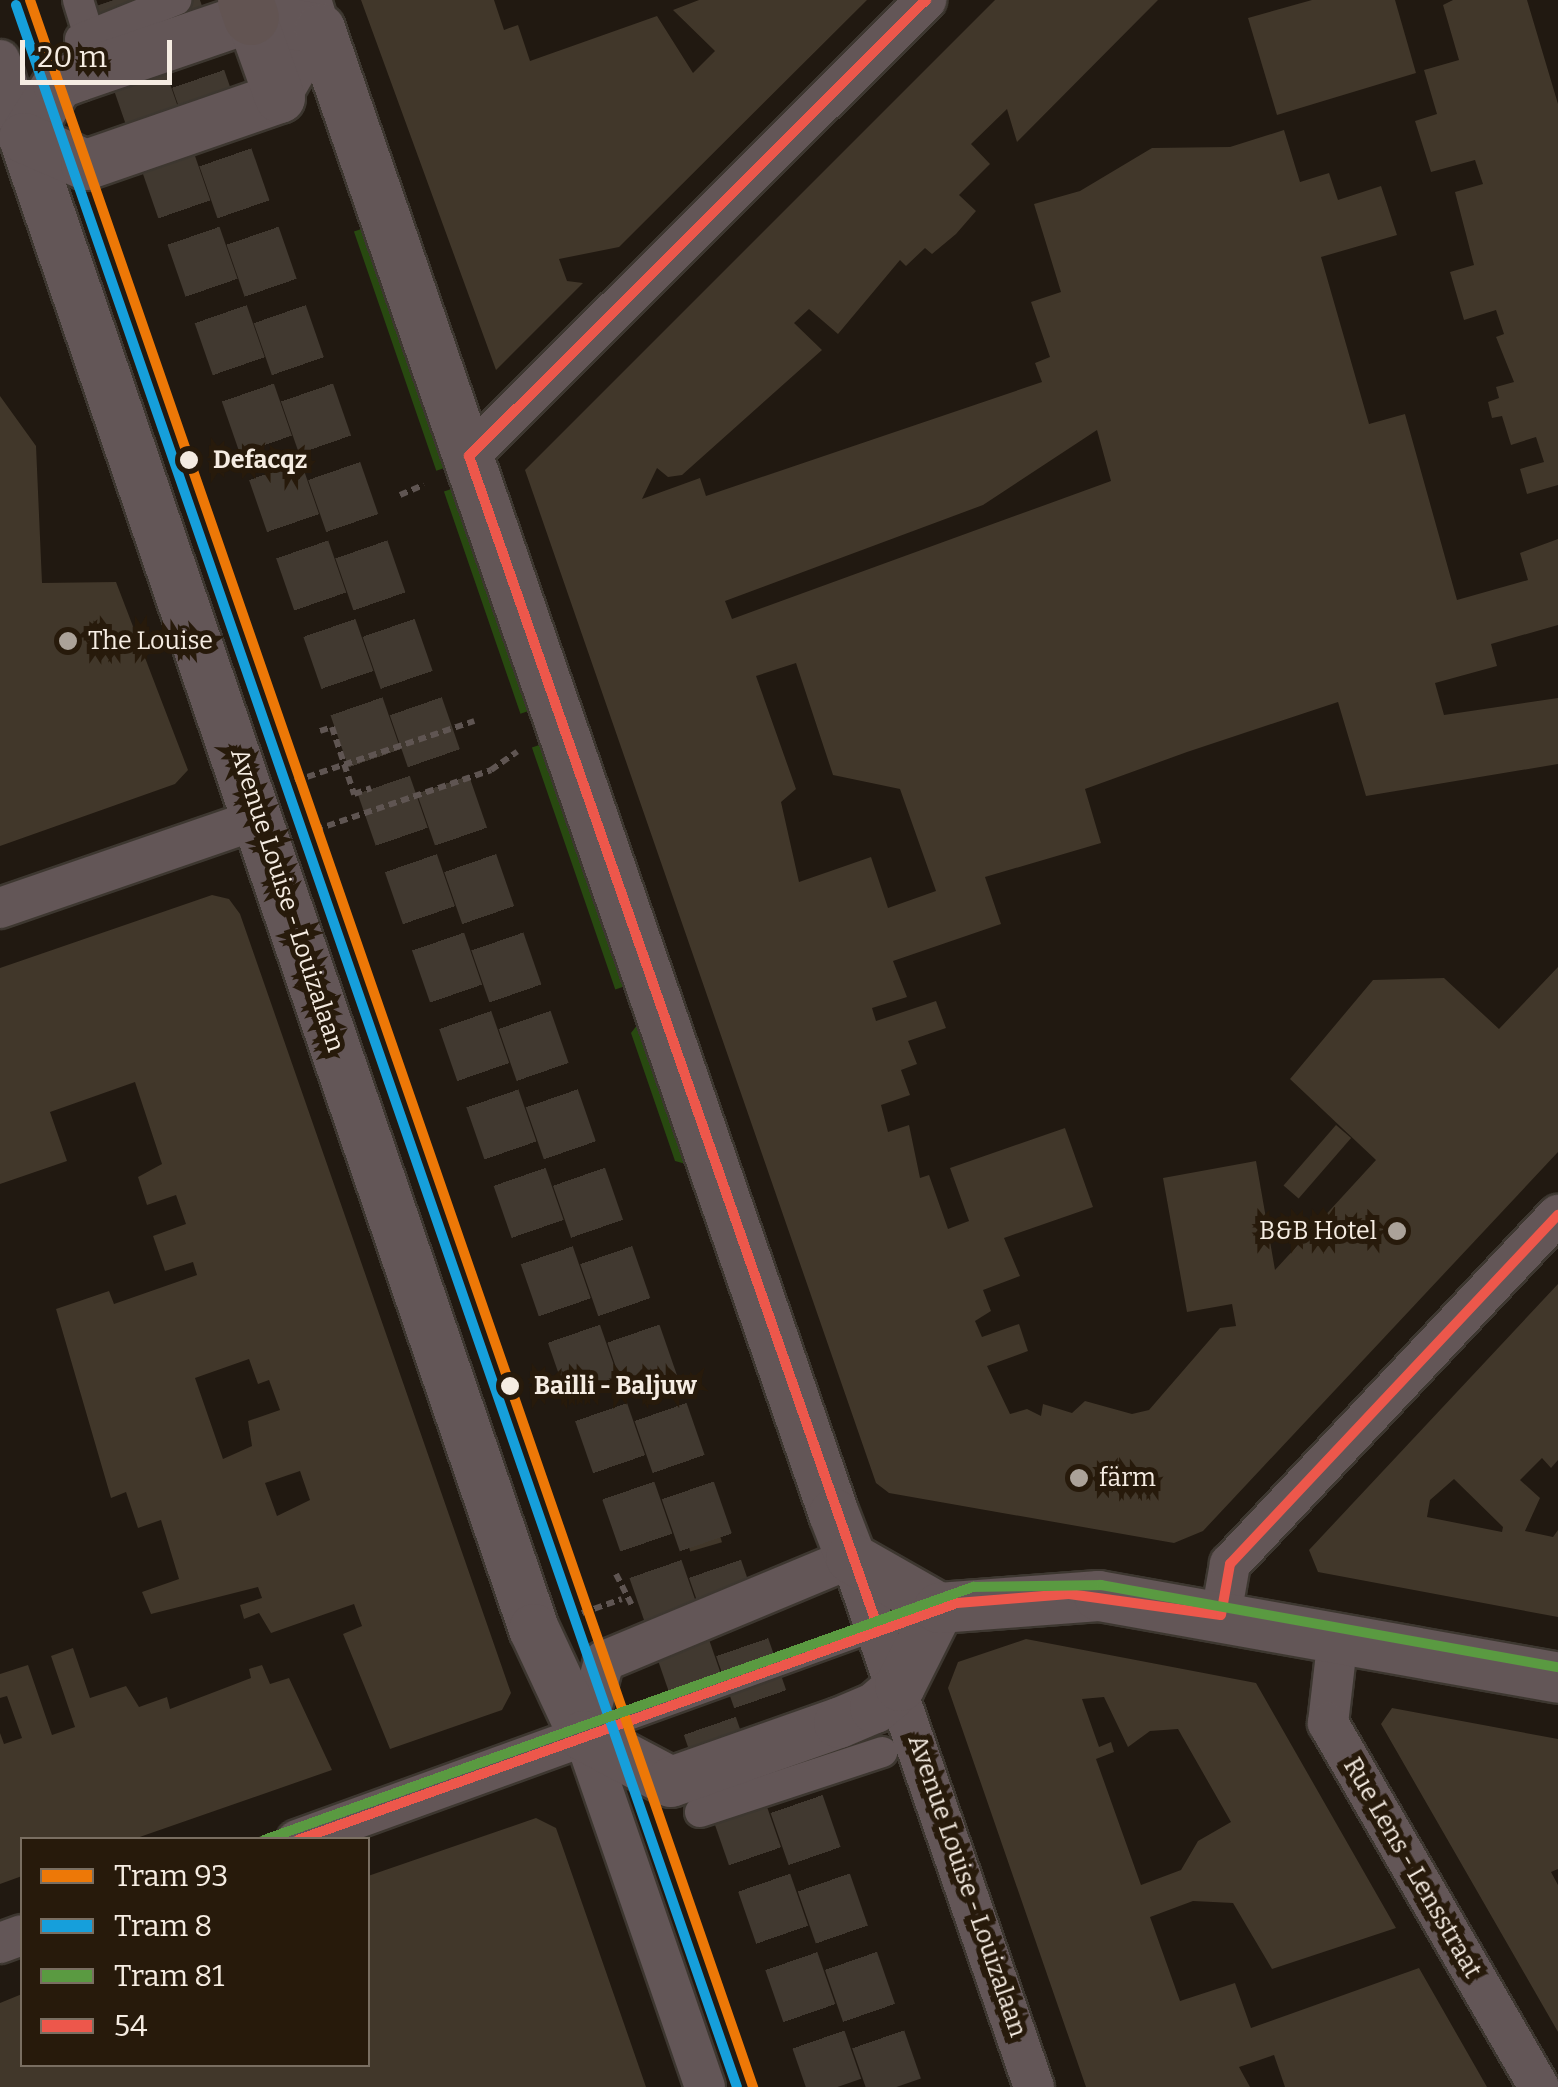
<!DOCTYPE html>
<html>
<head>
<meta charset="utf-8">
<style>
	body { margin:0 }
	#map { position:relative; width:1558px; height:2087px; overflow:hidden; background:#211911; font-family:Bitter,serif }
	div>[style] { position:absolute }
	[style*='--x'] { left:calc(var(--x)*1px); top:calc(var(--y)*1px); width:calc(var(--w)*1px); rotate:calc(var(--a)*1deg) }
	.green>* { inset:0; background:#284910; transform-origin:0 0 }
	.building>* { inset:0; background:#41372a; transform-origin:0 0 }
	.trunk-tunnel>* { height:55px; margin-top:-27.5px; transform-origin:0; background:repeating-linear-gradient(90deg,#413930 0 55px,transparent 0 83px) }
	.path>* { height:6px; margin-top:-3px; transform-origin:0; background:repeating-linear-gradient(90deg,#5f5552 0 8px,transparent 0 13px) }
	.roads { filter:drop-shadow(2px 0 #3d3730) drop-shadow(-2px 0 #3d3730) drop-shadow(0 2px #3d3730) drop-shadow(0 -2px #3d3730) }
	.service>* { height:20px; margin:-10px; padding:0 10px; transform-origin:10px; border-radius:10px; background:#635657 }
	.pedestrian>* { height:30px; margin:-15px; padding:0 15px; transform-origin:15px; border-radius:15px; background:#635657 }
	.minor>* { height:40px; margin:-20px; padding:0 20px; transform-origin:20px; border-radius:20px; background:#635657 }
	.tertiary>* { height:50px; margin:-25px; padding:0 25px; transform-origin:25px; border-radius:25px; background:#635657 }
	.trunk>* { height:55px; margin:-27.5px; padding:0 27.5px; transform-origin:27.5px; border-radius:27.5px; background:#625452 }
	.bus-1>* { height:10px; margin:-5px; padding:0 5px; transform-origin:5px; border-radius:5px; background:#ed574b }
	.tram-1>* { height:10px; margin:-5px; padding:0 5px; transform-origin:5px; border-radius:5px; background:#ed7807 }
	.tram-2>* { height:10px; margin:-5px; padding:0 5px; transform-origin:5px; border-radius:5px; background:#169fdb }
	.tram-3>* { height:10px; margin:-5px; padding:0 5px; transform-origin:5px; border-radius:5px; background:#5a9a41 }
	.dots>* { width:28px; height:28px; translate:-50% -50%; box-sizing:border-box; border:5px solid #271a0b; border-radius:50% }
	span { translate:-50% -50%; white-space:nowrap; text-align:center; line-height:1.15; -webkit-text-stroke:10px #271a0b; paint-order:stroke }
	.stop-label { font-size:25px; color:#f5ece2; font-weight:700 }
	.left { translate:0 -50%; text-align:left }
	.poi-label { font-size:25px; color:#f5ece2 }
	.right { translate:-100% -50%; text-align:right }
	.street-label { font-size:25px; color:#f5ece2 }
	.legend { position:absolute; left:20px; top:1837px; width:350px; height:230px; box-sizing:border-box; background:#271a0b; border:2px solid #796e61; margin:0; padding:12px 18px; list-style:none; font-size:30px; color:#f5ece2 }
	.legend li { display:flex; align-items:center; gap:20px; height:50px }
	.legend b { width:50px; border:2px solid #796e61 }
	.scale { position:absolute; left:20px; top:40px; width:152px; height:45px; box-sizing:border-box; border:5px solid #f5ece2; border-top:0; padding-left:12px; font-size:30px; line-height:35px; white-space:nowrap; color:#f5ece2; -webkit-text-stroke:8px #271a0b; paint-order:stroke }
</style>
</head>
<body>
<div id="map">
	<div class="green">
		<div style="left:370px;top:226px;width:253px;height:17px;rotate:71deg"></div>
		<div style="left:460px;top:486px;width:235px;height:17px;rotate:71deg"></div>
		<div style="left:548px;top:742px;width:256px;height:17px;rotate:71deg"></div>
		<div style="clip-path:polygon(644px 1016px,697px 1167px,675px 1161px,631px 1033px)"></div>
	</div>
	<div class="building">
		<div style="clip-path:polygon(361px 0,494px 0,504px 30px,518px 25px,530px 61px,657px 16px,693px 73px,715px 51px,673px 10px,699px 0,867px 0,619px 247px,559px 259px,567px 281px,583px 283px,496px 370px)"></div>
		<div style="clip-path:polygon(evenodd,995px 0,1158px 0,1017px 142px,1007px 109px,971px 144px,990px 164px,959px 195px,976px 211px,956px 234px,932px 254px,925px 248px,906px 266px,900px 260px,838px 334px,809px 309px,794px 323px,822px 350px,682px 475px,668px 477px,657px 468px,642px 499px,700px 478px,706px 496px,1042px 382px,1035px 363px,1050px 357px,1031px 302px,1061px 292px,1034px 204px,1080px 191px,1152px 148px,1230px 147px,1284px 130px,1300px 182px,1329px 173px,1338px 200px,1381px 186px,1397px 235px,1321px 257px,1369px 424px,1405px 414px,1457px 600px,1528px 580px,1520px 553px,1558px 539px,1558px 625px,1491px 644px,1497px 666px,1435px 683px,1444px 715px,1558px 698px,1558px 764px,1366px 796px,1338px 702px,1187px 752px,1085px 789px,1101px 843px,985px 877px,1001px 924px,893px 961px,907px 997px,872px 1008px,876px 1021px,936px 1001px,946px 1028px,908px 1041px,917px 1064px,901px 1070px,910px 1095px,881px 1105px,888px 1132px,909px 1125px,920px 1178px,929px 1175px,948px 1229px,969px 1221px,950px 1168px,1065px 1128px,1093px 1207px,1004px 1238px,1020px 1276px,983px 1290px,991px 1311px,975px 1321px,982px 1337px,1019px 1324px,1028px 1351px,987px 1366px,1010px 1414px,1027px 1409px,1041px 1416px,1043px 1404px,1072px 1413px,1085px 1401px,1132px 1414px,1149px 1410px,1220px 1328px,1236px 1326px,1232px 1304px,1187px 1312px,1163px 1178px,1256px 1161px,1275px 1270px,1376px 1160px,1290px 1079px,1373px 980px,1444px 978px,1499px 1029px,1558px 967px,1558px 1152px,1203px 1531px,1174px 1543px,889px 1493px,876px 1483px,525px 470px,995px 0,1097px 430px,1111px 481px,732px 619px,725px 601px,983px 505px,1097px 430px,995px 0,796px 663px,833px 775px,900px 789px,936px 891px,888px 908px,871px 857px,799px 882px,781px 802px,796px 789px,756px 676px,796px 663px)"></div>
		<div style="clip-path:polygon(1312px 0,1395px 0,1416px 73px,1277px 115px,1248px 18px)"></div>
		<div style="clip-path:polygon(1453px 0,1527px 0,1558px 104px,1558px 485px,1527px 494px,1520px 469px,1544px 462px,1536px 437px,1511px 445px,1502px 416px,1492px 418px,1488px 402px,1499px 398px,1496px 387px,1514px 382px,1496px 337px,1504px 334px,1496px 310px,1464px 320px,1450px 272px,1474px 265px,1455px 192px,1483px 184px,1475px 160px,1431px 172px,1415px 121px,1437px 114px,1424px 70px,1459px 60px,1443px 5px)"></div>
		<div style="clip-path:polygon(0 396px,36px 446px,42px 583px,116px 582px,188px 770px,175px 784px,0 846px)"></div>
		<div style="clip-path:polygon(evenodd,212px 895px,229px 899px,240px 914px,511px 1693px,502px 1710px,390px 1749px,343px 1634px,362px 1626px,354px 1604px,271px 1633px,259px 1613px,244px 1619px,240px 1605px,262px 1598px,258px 1587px,151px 1614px,142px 1592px,179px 1579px,161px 1520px,138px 1528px,126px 1492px,111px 1498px,56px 1309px,109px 1291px,114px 1304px,197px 1275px,193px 1262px,165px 1271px,153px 1236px,186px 1224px,176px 1195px,147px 1205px,138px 1177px,162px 1164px,135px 1082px,50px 1112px,67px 1161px,0 1184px,0 968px,212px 895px,249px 1359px,258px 1384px,269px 1380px,280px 1410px,248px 1421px,252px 1446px,223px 1459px,195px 1378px,249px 1359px,212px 895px,300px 1471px,310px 1500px,277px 1516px,265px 1483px,300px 1471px)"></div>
		<div style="left:1336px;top:1125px;width:20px;height:80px;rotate:41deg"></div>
		<div style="clip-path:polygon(evenodd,1558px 1284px,1558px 1460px,1551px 1468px,1542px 1458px,1520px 1480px,1540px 1498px,1525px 1531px,1553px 1537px,1558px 1530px,1558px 1617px,1318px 1572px,1309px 1550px,1558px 1284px,1454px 1479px,1503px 1527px,1502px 1532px,1427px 1517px,1430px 1500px,1454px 1479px)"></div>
		<div style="left:717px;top:1525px;width:18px;height:33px;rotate:74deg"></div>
		<div style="clip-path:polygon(evenodd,1026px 1639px,1256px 1683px,1396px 1928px,1272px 1969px,1233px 1903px,1193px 1901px,1150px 1917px,1180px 2001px,1235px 1983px,1251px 2028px,1419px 1968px,1487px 2087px,1285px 2087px,1274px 2055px,1239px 2067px,1250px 2087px,1086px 2087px,948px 1688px,958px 1662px,1026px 1639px,1104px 1697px,1128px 1747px,1150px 1731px,1178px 1729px,1231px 1822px,1198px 1841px,1181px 1870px,1141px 1885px,1096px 1759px,1114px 1752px,1111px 1742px,1099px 1747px,1082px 1699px,1104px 1697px)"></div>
		<div style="clip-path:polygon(73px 1648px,90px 1698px,126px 1686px,139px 1707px,167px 1697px,170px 1709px,251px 1678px,249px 1669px,262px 1665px,270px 1684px,289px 1678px,332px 1770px,131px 1840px,22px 1840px,22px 1876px,0 1884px,0 1733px,4px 1744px,22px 1738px,7px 1696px,0 1698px,0 1674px,28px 1665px,52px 1735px,75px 1727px,51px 1656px)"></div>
		<div style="clip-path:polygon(1392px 1708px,1558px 1739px,1558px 1869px,1551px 1872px,1558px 1885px,1558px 2032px,1381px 1724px)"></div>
		<div style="clip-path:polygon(536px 1818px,556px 1828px,646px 2087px,0 2087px,0 2003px,22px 1994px,22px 2064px,368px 2064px,368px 1876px)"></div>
	</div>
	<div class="trunk-tunnel">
		<div style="--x:112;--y:0;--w:2209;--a:70.89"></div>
		<div style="--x:171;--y:0;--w:2209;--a:70.87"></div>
	</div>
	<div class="path">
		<div style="--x:400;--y:495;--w:26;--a:-23"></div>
		<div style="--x:320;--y:731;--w:13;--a:-18"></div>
		<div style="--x:332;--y:727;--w:71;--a:71.8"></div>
		<div style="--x:354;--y:794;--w:18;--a:-19"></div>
		<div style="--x:295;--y:781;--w:189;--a:-18.5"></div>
		<div style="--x:315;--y:830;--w:186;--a:-18.8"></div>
		<div style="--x:491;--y:770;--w:32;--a:-35"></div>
		<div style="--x:616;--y:1574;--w:34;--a:63"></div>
		<div style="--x:582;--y:1613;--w:42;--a:-19.3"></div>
	</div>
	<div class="roads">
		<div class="service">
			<div style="--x:590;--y:1734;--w:362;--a:-19.9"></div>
		</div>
		<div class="pedestrian">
			<div style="--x:78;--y:0;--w:37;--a:73"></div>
			<div style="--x:80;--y:39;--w:104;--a:-22.1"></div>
			<div style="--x:700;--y:1812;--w:192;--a:-18.2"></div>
		</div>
		<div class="minor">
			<div style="--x:0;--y:60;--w:82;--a:72.9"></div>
			<div style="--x:280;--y:98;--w:80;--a:-59.9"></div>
			<div style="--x:320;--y:29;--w:30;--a:-107"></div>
			<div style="--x:469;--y:456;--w:646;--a:-44.94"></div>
			<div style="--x:0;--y:908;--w:273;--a:-19"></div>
			<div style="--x:1221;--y:1615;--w:52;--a:-80"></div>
			<div style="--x:1230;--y:1564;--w:479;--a:-46.8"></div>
			<div style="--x:1338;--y:1637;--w:87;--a:96.6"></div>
			<div style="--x:1328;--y:1723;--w:421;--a:59.9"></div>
			<div style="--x:297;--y:1840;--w:305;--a:-19.9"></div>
			<div style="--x:0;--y:1943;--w:23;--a:-20"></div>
			<div style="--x:705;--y:2087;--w:371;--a:-109"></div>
			<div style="--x:584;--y:1736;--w:78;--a:-75.1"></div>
			<div style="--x:604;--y:1661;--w:268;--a:-22.6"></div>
			<div style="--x:851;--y:1558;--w:560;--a:70.92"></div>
		</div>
		<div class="tertiary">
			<div style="--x:24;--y:138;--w:1576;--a:71.12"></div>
			<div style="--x:534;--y:1629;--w:118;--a:65"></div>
			<div style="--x:584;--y:1736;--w:98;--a:27.9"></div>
			<div style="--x:671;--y:1782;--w:178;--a:-19.4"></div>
			<div style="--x:839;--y:1723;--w:39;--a:-23"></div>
			<div style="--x:875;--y:1708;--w:33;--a:-41"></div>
			<div style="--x:900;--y:1686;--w:87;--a:-63.4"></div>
			<div style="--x:24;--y:138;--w:64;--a:-57.8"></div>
			<div style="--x:58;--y:84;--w:22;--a:-21"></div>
			<div style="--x:79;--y:76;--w:182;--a:-18.9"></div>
			<div style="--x:251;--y:17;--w:70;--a:9.9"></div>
			<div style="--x:320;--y:29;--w:1571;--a:70.91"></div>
			<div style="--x:834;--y:1514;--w:47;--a:68.9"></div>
			<div style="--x:851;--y:1558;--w:101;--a:29.6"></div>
			<div style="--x:24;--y:138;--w:68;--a:23.5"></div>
			<div style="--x:86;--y:165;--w:205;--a:-19.1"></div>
			<div style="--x:280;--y:98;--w:86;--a:-109.7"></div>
			<div style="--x:939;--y:1608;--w:160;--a:-4.3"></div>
			<div style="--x:1099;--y:1596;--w:466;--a:10.1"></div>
		</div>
		<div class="trunk">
			<div style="--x:245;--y:0;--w:18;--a:71"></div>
		</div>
	</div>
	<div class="bus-1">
		<div style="--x:878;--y:1628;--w:1241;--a:-109.24"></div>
		<div style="--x:469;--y:456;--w:646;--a:-44.94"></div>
		<div style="--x:298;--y:1840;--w:700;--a:-19.78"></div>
		<div style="--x:957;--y:1603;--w:112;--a:-4.6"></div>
		<div style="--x:1069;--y:1594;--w:153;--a:7.9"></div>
		<div style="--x:1221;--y:1615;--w:52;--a:-80"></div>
		<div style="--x:1230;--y:1564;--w:479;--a:-46.8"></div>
	</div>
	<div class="tram-1">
		<div style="--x:30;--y:0;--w:2209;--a:70.89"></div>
	</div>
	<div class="tram-2">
		<div style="--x:16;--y:5;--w:2203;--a:70.9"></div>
	</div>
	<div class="tram-3">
		<div style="--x:264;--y:1840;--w:753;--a:-19.64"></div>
		<div style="--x:973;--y:1587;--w:128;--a:-0.9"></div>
		<div style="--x:1101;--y:1585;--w:464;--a:10.2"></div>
	</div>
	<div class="dots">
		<div style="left:189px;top:460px;background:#f5ece2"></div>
		<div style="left:68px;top:641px;background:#aba299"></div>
		<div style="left:1397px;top:1231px;background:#aba299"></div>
		<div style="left:510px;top:1386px;background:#f5ece2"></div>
		<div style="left:1079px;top:1478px;background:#aba299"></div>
	</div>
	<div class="stop-label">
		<span class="left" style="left:213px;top:460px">Defacqz</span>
		<span class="left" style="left:534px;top:1386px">Bailli - Baljuw</span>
	</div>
	<div class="poi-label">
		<span class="left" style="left:88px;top:641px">The Louise</span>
		<span class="right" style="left:1377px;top:1231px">B&amp;B Hotel</span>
		<span class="left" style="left:1099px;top:1478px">färm</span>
	</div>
	<div class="street-label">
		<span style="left:287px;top:900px;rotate:72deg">Avenue Louise - Louizalaan</span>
		<span style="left:1412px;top:1868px;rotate:60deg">Rue Lens - Lensstraat</span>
		<span style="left:967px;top:1886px;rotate:71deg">Avenue Louise - Louizalaan</span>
	</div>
	<ul class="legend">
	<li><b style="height:12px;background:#ed7807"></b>Tram 93</li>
	<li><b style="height:12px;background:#169fdb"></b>Tram 8</li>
	<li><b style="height:12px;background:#5a9a41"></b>Tram 81</li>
	<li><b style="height:12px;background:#ed574b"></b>54</li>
	</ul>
	<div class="scale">20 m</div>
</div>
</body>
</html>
